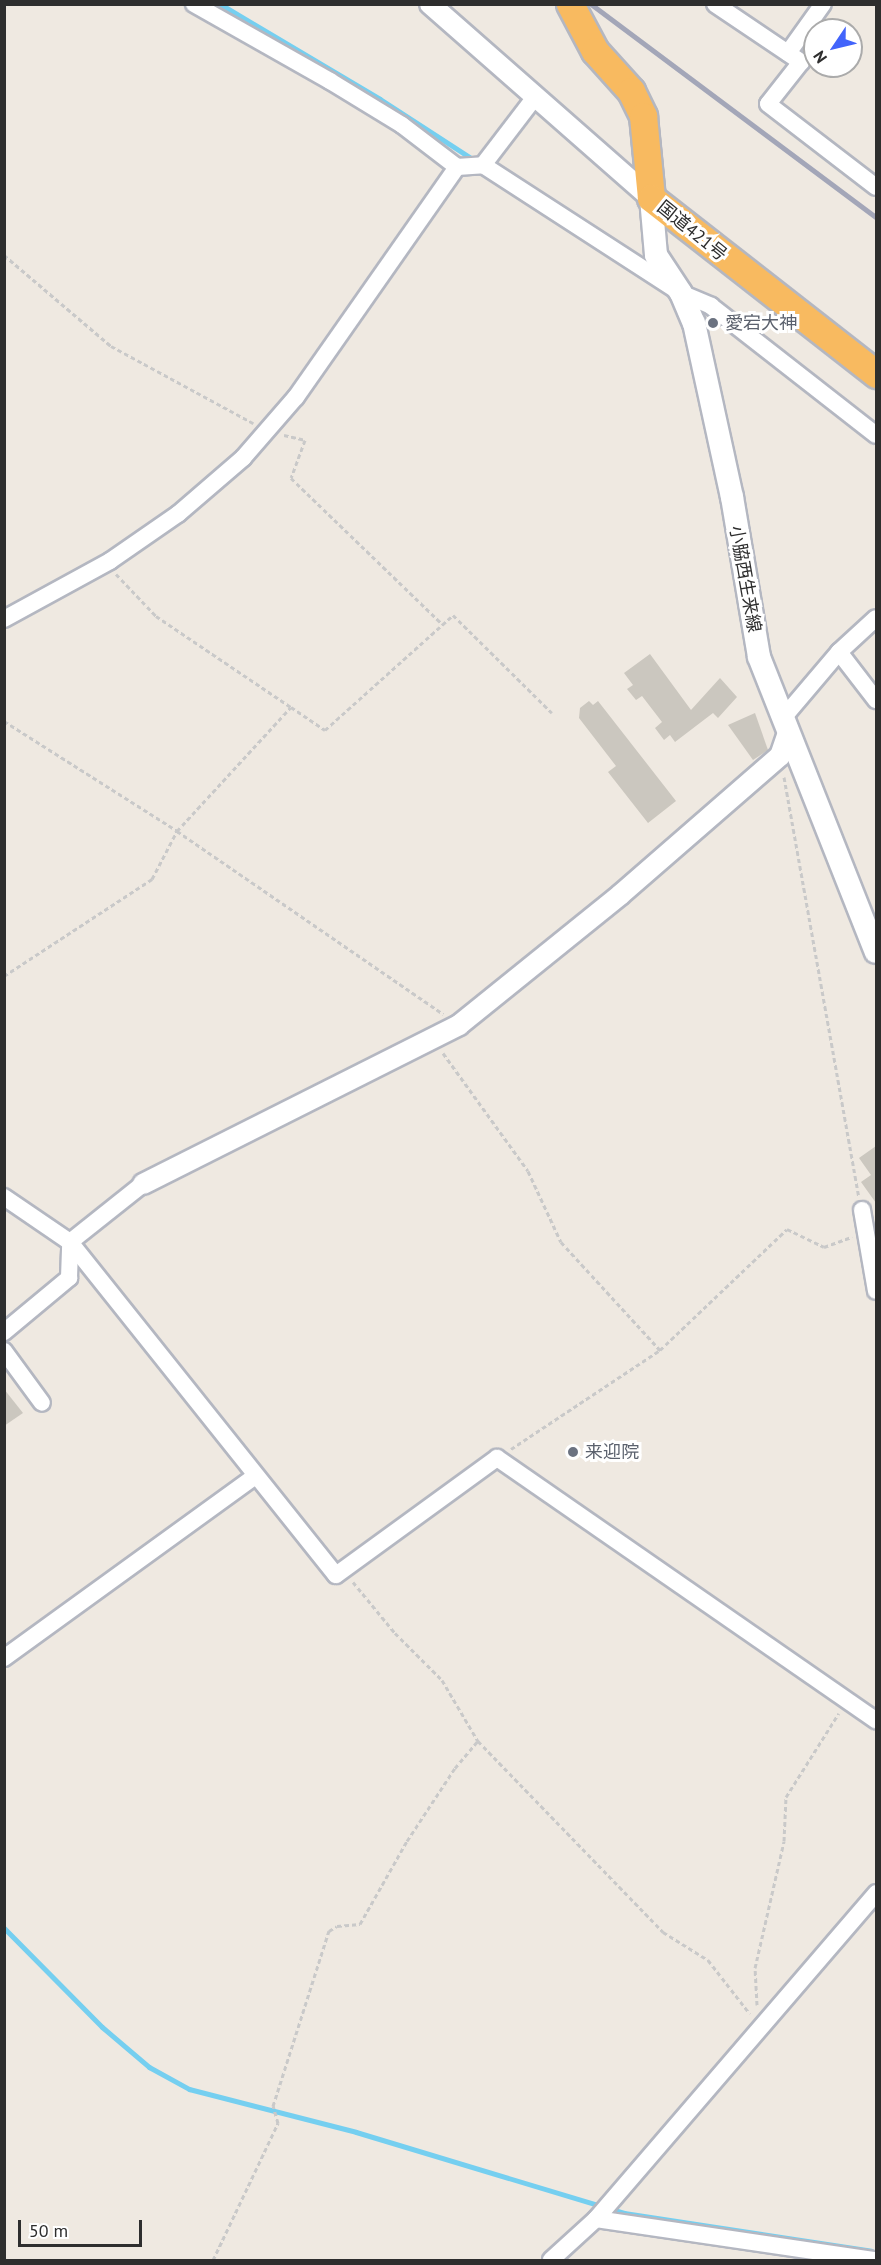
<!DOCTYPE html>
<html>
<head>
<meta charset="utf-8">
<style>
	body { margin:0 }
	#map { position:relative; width:881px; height:2265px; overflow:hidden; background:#efe9e1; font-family:"PT Sans","Noto Sans JP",sans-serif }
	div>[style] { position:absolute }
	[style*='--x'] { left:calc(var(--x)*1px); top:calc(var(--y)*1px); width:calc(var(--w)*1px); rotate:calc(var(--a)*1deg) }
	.stream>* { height:5px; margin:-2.5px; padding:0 2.5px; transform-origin:2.5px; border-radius:2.5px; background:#75cff0 }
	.building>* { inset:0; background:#cbc7bf }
	.path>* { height:3px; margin-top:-1.5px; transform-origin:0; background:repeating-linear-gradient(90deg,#c9c9c9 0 4.5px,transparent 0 7.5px) }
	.roads { filter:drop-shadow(2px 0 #b4b7c1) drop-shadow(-2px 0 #b4b7c1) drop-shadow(0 2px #b4b7c1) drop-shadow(0 -2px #b4b7c1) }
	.minor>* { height:16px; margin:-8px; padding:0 8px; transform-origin:8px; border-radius:8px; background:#fff }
	.tertiary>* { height:20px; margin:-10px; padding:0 10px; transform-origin:10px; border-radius:10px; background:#fff }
	.secondary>* { height:22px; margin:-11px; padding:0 11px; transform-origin:11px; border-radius:11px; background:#fff }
	.trunk>* { height:27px; margin:-13.5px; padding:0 13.5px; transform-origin:13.5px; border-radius:13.5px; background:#f8ba60 }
	.rail>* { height:4.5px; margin:-2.25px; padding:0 2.25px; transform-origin:2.25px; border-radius:2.25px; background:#a3a6b8 }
	.dots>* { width:16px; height:16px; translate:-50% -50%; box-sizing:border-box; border:3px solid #fff; border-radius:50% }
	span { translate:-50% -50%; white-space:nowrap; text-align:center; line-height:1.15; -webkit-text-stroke:6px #fff; paint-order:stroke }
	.street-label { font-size:18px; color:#2e2e2e }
	.worship-label { font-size:18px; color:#5b616d }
	.left { translate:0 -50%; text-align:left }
	.frame { position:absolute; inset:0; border:6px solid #2e2e2e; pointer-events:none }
	.north { position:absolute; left:803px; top:18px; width:60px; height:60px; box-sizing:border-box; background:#fff; border:2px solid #ababab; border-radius:50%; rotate:235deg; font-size:16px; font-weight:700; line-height:24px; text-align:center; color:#2e2e2e }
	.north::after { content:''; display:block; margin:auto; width:21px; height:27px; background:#4264fb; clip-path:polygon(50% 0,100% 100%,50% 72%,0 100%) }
	.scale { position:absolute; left:18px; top:2220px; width:124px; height:27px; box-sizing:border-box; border:3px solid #2e2e2e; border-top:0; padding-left:8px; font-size:18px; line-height:21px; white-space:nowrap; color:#2e2e2e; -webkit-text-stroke:4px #fff; paint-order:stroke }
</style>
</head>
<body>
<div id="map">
	<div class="stream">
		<div style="--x:220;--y:4;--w:186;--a:30.7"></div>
		<div style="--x:380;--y:99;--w:108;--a:33"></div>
		<div style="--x:4;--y:1928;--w:139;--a:45.3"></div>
		<div style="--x:102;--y:2027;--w:62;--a:40.4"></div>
		<div style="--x:149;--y:2067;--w:46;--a:28.8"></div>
		<div style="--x:189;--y:2089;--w:172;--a:14.4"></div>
		<div style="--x:356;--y:2132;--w:280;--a:16.8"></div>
		<div style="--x:624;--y:2213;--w:250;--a:8.7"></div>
	</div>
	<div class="building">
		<div style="clip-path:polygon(650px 654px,691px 710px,720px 678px,737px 697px,718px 718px,713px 713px,675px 742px,670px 735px,664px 740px,655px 728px,662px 722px,642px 696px,636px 700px,627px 689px,633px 685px,624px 673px)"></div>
		<div style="clip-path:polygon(589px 701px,593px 705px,598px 701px,676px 801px,648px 823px,608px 772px,616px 766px,579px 718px,580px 708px)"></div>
		<div style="clip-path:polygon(755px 713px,768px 750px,753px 760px,728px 725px)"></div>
		<div style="clip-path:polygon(876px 1146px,876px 1203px,861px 1182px,871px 1175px,859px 1158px)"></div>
		<div style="clip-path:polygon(4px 1389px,23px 1413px,4px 1426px)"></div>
	</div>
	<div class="path">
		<div style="--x:4;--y:255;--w:140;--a:40.4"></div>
		<div style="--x:111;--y:346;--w:162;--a:28.5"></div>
		<div style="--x:284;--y:435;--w:22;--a:13"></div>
		<div style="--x:305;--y:440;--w:40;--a:110.2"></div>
		<div style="--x:291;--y:478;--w:210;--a:44"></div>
		<div style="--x:116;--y:574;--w:58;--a:46.4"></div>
		<div style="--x:156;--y:616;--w:163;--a:34"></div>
		<div style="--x:4;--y:721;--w:205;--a:32.4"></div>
		<div style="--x:177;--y:831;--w:323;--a:34.5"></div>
		<div style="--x:784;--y:777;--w:426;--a:79.9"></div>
		<div style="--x:4;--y:976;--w:177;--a:-33.2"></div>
		<div style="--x:152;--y:879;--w:54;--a:-62.5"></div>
		<div style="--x:177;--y:831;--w:168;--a:-47.4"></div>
		<div style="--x:291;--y:707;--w:41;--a:34.1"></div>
		<div style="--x:325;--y:730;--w:172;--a:-41.9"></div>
		<div style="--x:453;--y:615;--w:139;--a:44.7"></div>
		<div style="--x:443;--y:1053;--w:145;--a:54.2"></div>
		<div style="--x:528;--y:1171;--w:78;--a:65.1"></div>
		<div style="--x:561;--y:1242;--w:147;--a:47.5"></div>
		<div style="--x:511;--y:1449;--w:179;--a:-33.6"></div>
		<div style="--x:660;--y:1350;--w:175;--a:-43.6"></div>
		<div style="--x:787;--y:1229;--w:41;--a:25.9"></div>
		<div style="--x:824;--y:1247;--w:30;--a:-20"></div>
		<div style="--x:353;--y:1582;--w:66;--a:50.5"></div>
		<div style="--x:395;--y:1633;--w:66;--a:45"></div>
		<div style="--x:442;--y:1680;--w:71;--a:59.5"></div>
		<div style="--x:478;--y:1741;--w:266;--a:45.9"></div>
		<div style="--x:663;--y:1932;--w:53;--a:31.9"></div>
		<div style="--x:708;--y:1960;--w:68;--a:52.1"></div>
		<div style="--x:757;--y:2005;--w:37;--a:-93"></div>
		<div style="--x:755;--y:1968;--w:130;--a:-77.1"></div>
		<div style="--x:784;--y:1841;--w:44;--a:-87.4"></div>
		<div style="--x:786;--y:1797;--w:99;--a:-57.8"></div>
		<div style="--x:213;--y:2260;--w:152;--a:-64.6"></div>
		<div style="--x:278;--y:2123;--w:18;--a:-106"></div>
		<div style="--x:273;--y:2106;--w:184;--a:-72.3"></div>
		<div style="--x:329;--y:1931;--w:9;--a:-32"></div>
		<div style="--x:337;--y:1926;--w:23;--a:-5"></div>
		<div style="--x:360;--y:1924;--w:95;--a:-60.5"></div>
		<div style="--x:407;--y:1841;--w:87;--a:-56.7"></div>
		<div style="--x:455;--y:1768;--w:35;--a:-50"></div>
	</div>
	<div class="roads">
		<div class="minor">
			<div style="--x:194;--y:4;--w:156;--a:29.5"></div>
			<div style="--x:330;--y:81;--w:84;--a:31.4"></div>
			<div style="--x:402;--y:125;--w:69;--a:37.4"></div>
			<div style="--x:457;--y:167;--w:26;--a:-4"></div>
			<div style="--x:483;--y:165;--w:236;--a:32.9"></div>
			<div style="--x:681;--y:293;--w:33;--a:23"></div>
			<div style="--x:711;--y:306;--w:209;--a:38"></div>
			<div style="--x:715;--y:4;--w:104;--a:34"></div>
			<div style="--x:801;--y:62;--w:53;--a:128.2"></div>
			<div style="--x:768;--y:104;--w:136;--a:37.5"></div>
			<div style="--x:788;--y:53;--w:60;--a:-54.5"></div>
			<div style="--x:483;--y:165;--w:86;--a:-52.6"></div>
			<div style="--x:4;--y:619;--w:121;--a:-28.7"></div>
			<div style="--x:110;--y:561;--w:83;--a:-34.7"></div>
			<div style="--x:178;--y:514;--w:86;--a:-40.7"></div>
			<div style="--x:243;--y:458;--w:81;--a:-49"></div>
			<div style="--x:296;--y:397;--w:281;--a:-55"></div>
			<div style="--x:839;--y:652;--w:61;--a:52.4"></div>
			<div style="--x:783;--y:718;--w:87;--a:-49.7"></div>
			<div style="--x:839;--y:652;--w:50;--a:-42.6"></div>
			<div style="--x:4;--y:1197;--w:80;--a:34.3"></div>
			<div style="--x:70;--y:1242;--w:426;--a:51.4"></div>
			<div style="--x:336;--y:1575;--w:199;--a:-36"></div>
			<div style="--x:497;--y:1458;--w:461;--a:34.7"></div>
			<div style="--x:862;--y:1210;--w:82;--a:80.2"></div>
			<div style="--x:4;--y:1332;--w:85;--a:-39.7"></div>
			<div style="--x:69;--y:1278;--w:36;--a:-88"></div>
			<div style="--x:70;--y:1242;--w:93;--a:-38.5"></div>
			<div style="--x:4;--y:1351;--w:64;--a:53.8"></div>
			<div style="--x:4;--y:1658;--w:309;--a:-35.9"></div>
			<div style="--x:596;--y:2219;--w:282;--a:8.4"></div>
			<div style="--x:551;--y:2260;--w:61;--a:-42.3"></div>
			<div style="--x:596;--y:2219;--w:430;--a:-49.3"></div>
		</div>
		<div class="tertiary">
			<div style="--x:430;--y:4;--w:294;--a:41.3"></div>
			<div style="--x:143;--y:1184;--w:354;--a:-26.7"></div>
			<div style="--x:459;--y:1025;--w:207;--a:-38.9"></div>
			<div style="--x:620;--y:895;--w:212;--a:-41"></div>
			<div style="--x:780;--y:756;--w:24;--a:-71"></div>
		</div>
		<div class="secondary">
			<div style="--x:651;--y:198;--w:57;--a:85"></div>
			<div style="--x:656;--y:255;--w:45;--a:56.7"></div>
			<div style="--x:681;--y:293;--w:33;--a:67"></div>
			<div style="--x:694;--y:323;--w:178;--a:77.7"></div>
			<div style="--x:732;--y:497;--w:162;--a:80.4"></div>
			<div style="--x:759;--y:657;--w:317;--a:68.4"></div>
		</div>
		<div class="trunk">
			<div style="--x:570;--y:4;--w:53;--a:62"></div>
			<div style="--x:595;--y:51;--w:54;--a:48"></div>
			<div style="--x:631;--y:91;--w:28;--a:64"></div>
			<div style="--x:643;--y:116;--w:82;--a:84.4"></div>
			<div style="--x:651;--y:198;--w:286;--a:38"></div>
		</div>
	</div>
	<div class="rail">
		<div style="--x:591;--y:4;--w:356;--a:36.8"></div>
	</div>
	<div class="dots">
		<div style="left:713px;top:323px;background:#6b7280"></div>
		<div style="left:573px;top:1452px;background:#6b7280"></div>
	</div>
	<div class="street-label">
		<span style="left:692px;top:231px;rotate:39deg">国道421号</span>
		<span style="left:745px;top:579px;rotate:80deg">小脇西生来線</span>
	</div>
	<div class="worship-label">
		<span class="left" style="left:725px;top:323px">愛宕大神</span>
		<span class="left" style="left:585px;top:1452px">来迎院</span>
	</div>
	<div class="frame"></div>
	<div class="north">N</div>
	<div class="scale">50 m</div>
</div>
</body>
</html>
